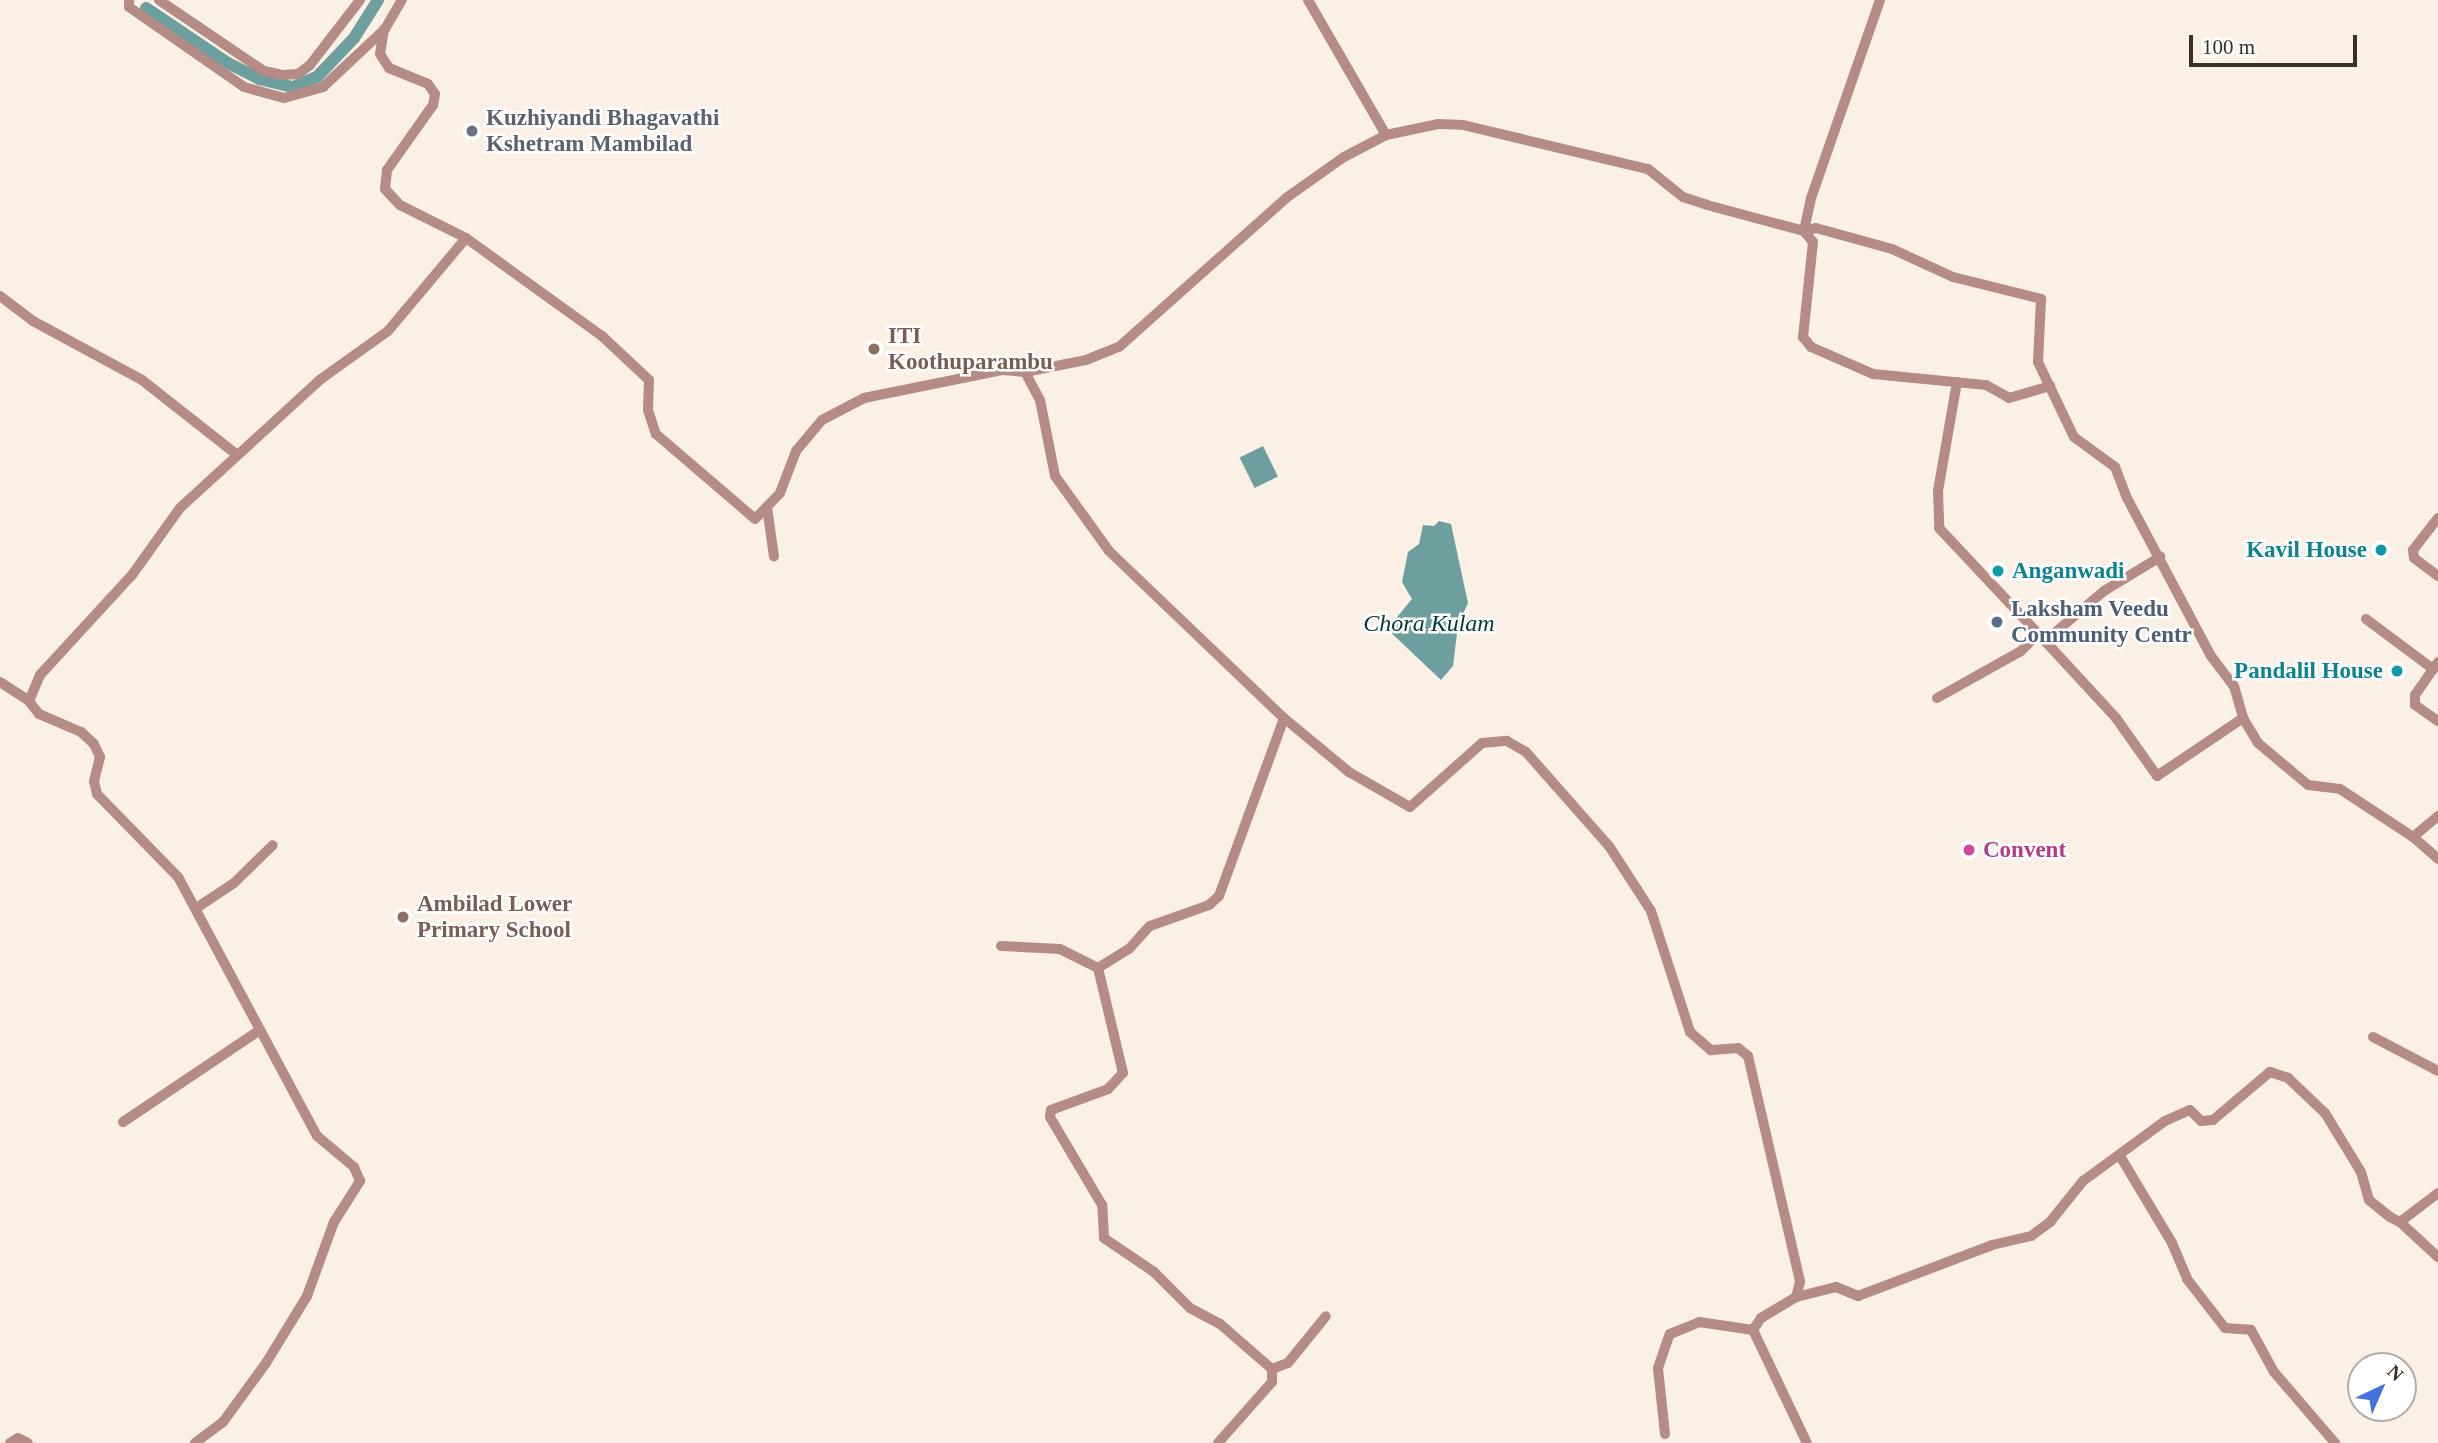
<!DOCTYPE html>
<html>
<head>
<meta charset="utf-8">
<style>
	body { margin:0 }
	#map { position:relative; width:2438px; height:1443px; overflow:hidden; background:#fbf0e6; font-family:Georgia,serif }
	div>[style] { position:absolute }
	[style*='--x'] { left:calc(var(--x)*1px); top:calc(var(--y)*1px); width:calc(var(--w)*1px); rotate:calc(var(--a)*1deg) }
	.water>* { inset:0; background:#6d9f9f; transform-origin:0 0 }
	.canal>* { height:12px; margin:-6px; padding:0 6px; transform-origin:6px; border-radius:6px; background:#6d9f9f }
	.minor>* { height:10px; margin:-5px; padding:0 5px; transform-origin:5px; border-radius:5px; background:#b58c85 }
	.dots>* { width:19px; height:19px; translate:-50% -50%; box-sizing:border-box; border:4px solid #fff; border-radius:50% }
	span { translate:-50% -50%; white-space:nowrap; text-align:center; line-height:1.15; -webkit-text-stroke:5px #fff; paint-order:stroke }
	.worship-label { font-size:23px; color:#5b616d; font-weight:700 }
	.left { translate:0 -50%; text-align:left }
	.education-label { font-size:23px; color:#785e54; font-weight:700 }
	.culture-label { font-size:23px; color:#0d838f; font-weight:700 }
	.right { translate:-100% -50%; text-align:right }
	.service-label { font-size:23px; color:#4e5e75; font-weight:700 }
	.hotel-label { font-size:23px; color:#b23c85; font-weight:700 }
	.water-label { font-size:24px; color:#063939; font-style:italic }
	.north { position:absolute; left:2347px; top:1352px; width:70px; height:70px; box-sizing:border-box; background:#fff; border:2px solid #b0aca7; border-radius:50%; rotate:44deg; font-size:19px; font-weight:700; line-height:28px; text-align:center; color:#392f24 }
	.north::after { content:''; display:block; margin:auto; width:24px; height:32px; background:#4172e3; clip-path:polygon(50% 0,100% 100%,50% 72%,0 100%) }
	.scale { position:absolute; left:2189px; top:35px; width:168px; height:32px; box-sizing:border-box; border:4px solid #392f24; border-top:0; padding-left:9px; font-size:21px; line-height:24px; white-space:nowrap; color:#392f24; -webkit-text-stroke:5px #fff; paint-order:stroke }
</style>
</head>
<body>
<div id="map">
	<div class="water">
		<div style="left:1263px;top:446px;width:34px;height:26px;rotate:64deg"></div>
		<div style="clip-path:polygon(1439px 521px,1451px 524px,1468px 603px,1458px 625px,1453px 666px,1441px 680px,1387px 629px,1412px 599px,1402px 582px,1408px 552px,1419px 544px,1423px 525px,1434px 526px)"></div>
	</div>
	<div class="canal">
		<div style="--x:146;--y:8;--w:99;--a:33.9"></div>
		<div style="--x:228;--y:63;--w:36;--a:27"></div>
		<div style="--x:260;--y:79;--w:34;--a:14"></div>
		<div style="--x:293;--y:87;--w:26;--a:-23"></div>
		<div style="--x:317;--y:77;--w:54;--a:-46.5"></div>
		<div style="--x:354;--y:38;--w:45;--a:-57.7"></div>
	</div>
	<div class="minor">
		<div style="--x:129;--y:0;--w:7;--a:90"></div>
		<div style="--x:129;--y:7;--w:140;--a:34.8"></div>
		<div style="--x:244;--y:87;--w:41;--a:15.4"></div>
		<div style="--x:284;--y:98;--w:41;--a:-15.8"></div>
		<div style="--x:323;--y:87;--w:85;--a:-43.1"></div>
		<div style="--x:385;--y:29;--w:34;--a:-60"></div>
		<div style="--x:159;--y:0;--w:127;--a:34.1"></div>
		<div style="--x:264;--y:71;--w:19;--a:12"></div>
		<div style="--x:283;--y:75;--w:15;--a:-4"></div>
		<div style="--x:298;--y:74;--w:15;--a:-37"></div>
		<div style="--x:310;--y:65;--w:82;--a:-52.4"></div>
		<div style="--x:1308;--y:0;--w:156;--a:60"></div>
		<div style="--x:1880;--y:0;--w:210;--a:109.2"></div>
		<div style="--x:1811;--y:198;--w:34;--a:102"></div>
		<div style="--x:1804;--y:231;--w:14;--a:51"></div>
		<div style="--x:1813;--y:242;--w:96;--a:96"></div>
		<div style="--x:1803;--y:337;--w:13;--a:51"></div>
		<div style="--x:1811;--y:347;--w:68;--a:23.5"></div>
		<div style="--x:1873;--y:374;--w:114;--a:5.6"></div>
		<div style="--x:1986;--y:385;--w:26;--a:29"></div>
		<div style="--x:2009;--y:398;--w:43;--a:-16.3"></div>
		<div style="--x:384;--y:29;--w:25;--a:99"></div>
		<div style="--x:380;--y:54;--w:17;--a:57"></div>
		<div style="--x:389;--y:68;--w:42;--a:22.3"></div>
		<div style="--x:428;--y:84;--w:12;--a:55"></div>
		<div style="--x:435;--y:94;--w:11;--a:100"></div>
		<div style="--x:433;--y:105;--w:80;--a:125.3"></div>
		<div style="--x:387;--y:170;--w:19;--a:96"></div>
		<div style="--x:385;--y:189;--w:22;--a:47"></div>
		<div style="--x:400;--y:205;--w:74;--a:26.6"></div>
		<div style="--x:0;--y:296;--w:41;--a:37.1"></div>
		<div style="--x:33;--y:321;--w:124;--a:28.4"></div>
		<div style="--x:142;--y:380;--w:120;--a:38.2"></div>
		<div style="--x:1025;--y:372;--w:62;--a:-11.1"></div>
		<div style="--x:1086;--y:360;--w:35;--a:-22"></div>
		<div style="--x:1119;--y:347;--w:224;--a:-41.7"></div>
		<div style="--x:1286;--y:198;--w:71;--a:-35.3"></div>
		<div style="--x:1344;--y:157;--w:47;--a:-27.6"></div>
		<div style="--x:1386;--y:135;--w:53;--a:-11.9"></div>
		<div style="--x:1438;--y:124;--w:25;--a:2"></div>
		<div style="--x:1463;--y:125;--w:190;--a:13.4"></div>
		<div style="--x:1648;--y:169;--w:45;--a:38.7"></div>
		<div style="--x:1683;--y:197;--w:25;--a:18"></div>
		<div style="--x:1707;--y:205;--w:100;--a:15"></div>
		<div style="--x:1804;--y:231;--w:12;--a:-14"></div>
		<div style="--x:1816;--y:228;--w:79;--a:15.4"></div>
		<div style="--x:1892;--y:249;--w:67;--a:24.7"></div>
		<div style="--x:1953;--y:277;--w:91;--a:14"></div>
		<div style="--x:2041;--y:299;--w:63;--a:92.7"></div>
		<div style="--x:2038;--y:362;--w:83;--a:64.4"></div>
		<div style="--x:2074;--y:437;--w:51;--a:36.2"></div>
		<div style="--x:2115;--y:467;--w:33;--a:69"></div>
		<div style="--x:2127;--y:498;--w:179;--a:62"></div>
		<div style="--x:2211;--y:656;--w:38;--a:53"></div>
		<div style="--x:2234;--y:686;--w:33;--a:74"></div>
		<div style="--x:2243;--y:718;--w:29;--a:59"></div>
		<div style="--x:2258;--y:743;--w:65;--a:40"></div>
		<div style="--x:2308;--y:785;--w:32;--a:7"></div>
		<div style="--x:2340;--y:789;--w:87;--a:33.3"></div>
		<div style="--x:2413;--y:837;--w:33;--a:41"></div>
		<div style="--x:1957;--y:382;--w:111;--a:99.9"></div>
		<div style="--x:1938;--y:491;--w:37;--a:88"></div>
		<div style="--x:1939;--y:528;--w:155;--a:46.8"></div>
		<div style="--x:2045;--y:641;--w:77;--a:-40.3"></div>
		<div style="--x:2104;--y:591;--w:66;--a:-31.3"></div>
		<div style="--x:767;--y:507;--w:50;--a:82"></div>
		<div style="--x:2438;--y:518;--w:41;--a:128"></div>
		<div style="--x:2413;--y:550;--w:8;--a:83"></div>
		<div style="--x:2414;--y:558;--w:30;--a:37"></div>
		<div style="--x:2366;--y:619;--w:84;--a:36.7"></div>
		<div style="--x:2045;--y:641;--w:105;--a:47.3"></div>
		<div style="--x:2116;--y:718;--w:71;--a:54.7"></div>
		<div style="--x:2157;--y:776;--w:104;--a:-34"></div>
		<div style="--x:2438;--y:662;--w:40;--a:124.9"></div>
		<div style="--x:2415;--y:695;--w:10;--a:90"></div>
		<div style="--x:2415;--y:705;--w:28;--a:35"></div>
		<div style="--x:0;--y:682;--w:35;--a:33"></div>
		<div style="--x:1937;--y:698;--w:96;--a:-29.2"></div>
		<div style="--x:2021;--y:651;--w:24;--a:-45"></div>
		<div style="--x:2413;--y:837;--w:33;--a:-40"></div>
		<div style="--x:198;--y:907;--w:43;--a:-33.7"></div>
		<div style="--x:234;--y:883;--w:54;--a:-44.3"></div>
		<div style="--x:1001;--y:946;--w:59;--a:2.9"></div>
		<div style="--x:1060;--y:949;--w:42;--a:26.6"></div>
		<div style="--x:2373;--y:1037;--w:73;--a:27.6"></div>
		<div style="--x:123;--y:1122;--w:165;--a:-33.9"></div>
		<div style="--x:2120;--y:1156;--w:101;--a:59.1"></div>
		<div style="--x:2172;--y:1243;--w:39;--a:67"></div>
		<div style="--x:2187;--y:1279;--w:62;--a:52.2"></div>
		<div style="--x:2225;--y:1328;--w:26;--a:4"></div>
		<div style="--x:2251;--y:1330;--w:48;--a:61.3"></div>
		<div style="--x:2274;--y:1372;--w:94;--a:49.3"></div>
		<div style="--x:2400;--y:1222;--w:52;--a:42.6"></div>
		<div style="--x:1796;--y:1297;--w:41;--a:-14"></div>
		<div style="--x:1836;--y:1287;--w:24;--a:22"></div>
		<div style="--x:1858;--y:1296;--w:143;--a:-20.8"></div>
		<div style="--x:1992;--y:1245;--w:40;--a:-13"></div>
		<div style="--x:2031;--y:1236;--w:24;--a:-36"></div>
		<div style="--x:2050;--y:1222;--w:53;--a:-51.2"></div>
		<div style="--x:2083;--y:1181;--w:102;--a:-36.2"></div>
		<div style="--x:2165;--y:1121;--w:27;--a:-24"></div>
		<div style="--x:2190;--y:1110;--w:16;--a:45"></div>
		<div style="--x:2201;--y:1121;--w:12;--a:-5"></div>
		<div style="--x:2213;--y:1120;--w:75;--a:-40.1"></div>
		<div style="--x:2270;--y:1072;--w:19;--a:18"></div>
		<div style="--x:2288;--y:1078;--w:51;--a:43.4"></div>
		<div style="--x:2325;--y:1113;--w:69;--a:58.6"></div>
		<div style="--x:2361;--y:1172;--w:29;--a:74"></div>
		<div style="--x:2369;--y:1200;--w:27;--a:39"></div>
		<div style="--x:2390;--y:1217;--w:11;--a:27"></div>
		<div style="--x:2400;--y:1222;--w:48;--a:-37.3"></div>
		<div style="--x:1272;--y:1369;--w:17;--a:-21"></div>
		<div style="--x:1288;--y:1363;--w:60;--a:-51"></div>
		<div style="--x:1665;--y:1434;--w:66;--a:-96.1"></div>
		<div style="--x:1658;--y:1368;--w:36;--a:-71"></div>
		<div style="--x:1670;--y:1334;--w:31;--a:-22"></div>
		<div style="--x:1699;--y:1322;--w:55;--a:8.4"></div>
		<div style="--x:10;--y:1443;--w:9;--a:-32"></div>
		<div style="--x:18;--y:1438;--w:11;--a:27"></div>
		<div style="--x:195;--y:1443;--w:35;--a:-37"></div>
		<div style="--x:223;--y:1422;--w:73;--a:-53.9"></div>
		<div style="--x:266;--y:1363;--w:79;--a:-58.5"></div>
		<div style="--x:307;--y:1296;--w:79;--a:-70"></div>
		<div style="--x:334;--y:1222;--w:49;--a:-57.6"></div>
		<div style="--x:360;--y:1181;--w:15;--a:-113"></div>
		<div style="--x:354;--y:1167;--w:48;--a:-140"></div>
		<div style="--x:317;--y:1136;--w:294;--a:-118.2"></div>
		<div style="--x:178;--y:877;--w:116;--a:-134.3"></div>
		<div style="--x:97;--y:794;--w:13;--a:-103"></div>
		<div style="--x:94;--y:781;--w:25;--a:-76"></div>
		<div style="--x:100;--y:757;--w:14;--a:-115"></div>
		<div style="--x:94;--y:744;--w:18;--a:-137"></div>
		<div style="--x:81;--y:732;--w:46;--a:-156.8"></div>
		<div style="--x:39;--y:714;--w:16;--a:-128"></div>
		<div style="--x:29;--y:701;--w:28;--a:-67"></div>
		<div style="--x:40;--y:675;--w:136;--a:-47.4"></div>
		<div style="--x:132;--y:575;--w:82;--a:-54.4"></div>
		<div style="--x:180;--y:508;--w:191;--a:-42.5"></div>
		<div style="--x:321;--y:379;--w:82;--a:-35.6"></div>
		<div style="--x:388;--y:331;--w:121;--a:-50"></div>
		<div style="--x:466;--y:238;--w:168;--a:35.8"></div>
		<div style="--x:602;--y:336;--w:64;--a:43.1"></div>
		<div style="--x:649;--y:380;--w:30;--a:92"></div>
		<div style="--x:648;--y:410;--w:25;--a:72"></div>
		<div style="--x:656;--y:434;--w:130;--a:40.6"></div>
		<div style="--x:755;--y:519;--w:36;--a:-46"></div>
		<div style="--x:780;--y:493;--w:45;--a:-69.1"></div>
		<div style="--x:796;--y:451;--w:40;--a:-50"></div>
		<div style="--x:822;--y:420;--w:47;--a:-27.6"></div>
		<div style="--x:864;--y:398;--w:142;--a:-11.4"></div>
		<div style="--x:1003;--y:370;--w:22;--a:5"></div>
		<div style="--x:1025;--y:372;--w:32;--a:62"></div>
		<div style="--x:1040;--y:400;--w:77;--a:78.8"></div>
		<div style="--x:1055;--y:476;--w:92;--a:54.2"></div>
		<div style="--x:1109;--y:551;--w:242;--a:43.7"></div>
		<div style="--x:1284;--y:718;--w:85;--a:39.7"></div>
		<div style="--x:1349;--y:772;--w:70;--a:29.8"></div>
		<div style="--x:1410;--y:807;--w:96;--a:-41.6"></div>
		<div style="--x:1482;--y:743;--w:25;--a:-5"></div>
		<div style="--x:1507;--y:741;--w:22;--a:30"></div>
		<div style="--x:1526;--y:752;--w:125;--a:48.6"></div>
		<div style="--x:1609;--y:846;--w:77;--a:57.1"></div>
		<div style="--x:1651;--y:911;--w:127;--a:72.1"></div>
		<div style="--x:1690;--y:1032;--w:28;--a:41"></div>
		<div style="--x:1711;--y:1050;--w:27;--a:-4"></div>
		<div style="--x:1738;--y:1048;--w:13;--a:39"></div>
		<div style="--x:1748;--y:1056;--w:232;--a:77"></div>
		<div style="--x:1800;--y:1282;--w:16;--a:105"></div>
		<div style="--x:1796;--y:1297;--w:41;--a:149"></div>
		<div style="--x:1761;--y:1318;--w:14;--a:124"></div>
		<div style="--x:1753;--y:1330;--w:125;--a:64.5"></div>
		<div style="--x:1218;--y:1443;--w:81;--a:-48.5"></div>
		<div style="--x:1272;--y:1382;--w:13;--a:-90"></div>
		<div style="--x:1272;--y:1369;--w:69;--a:-139.1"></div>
		<div style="--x:1220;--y:1324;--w:34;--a:-152"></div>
		<div style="--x:1190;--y:1308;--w:51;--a:-135"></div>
		<div style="--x:1154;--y:1272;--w:60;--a:-145.8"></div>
		<div style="--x:1104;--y:1238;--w:33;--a:-93"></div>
		<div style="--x:1102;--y:1205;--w:102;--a:-120.6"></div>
		<div style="--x:1050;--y:1117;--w:7;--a:-82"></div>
		<div style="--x:1051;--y:1110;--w:61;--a:-20.2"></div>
		<div style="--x:1108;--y:1089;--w:22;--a:-47"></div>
		<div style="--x:1123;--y:1073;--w:108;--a:-103.4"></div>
		<div style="--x:1098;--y:968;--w:36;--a:-32"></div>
		<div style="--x:1129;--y:949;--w:31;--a:-48"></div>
		<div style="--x:1150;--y:926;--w:63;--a:-19.6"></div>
		<div style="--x:1209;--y:905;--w:13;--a:-42"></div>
		<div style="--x:1219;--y:896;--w:189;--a:-69.9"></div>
	</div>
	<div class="dots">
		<div style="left:472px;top:131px;background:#6b7280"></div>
		<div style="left:874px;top:349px;background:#8d6e63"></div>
		<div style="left:2381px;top:550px;background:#0f9aa8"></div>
		<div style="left:1998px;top:571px;background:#0f9aa8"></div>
		<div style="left:1997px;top:622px;background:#5c6f8a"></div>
		<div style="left:2397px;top:671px;background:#0f9aa8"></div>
		<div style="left:1969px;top:850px;background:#d1479c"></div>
		<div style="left:403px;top:917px;background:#8d6e63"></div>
	</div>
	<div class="worship-label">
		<span class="left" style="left:486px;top:131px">Kuzhiyandi Bhagavathi<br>Kshetram Mambilad</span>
	</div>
	<div class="education-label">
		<span class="left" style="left:888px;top:349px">ITI<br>Koothuparambu</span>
		<span class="left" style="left:417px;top:917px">Ambilad Lower<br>Primary School</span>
	</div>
	<div class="culture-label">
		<span class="right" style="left:2367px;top:550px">Kavil House</span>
		<span class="left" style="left:2012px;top:571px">Anganwadi</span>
		<span class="right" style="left:2383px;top:671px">Pandalil House</span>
	</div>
	<div class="service-label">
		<span class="left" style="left:2011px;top:622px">Laksham Veedu<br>Community Centr</span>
	</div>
	<div class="hotel-label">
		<span class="left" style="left:1983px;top:850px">Convent</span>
	</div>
	<div class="water-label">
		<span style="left:1429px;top:624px">Chora Kulam</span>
	</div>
	<div class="north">N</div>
	<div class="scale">100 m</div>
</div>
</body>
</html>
